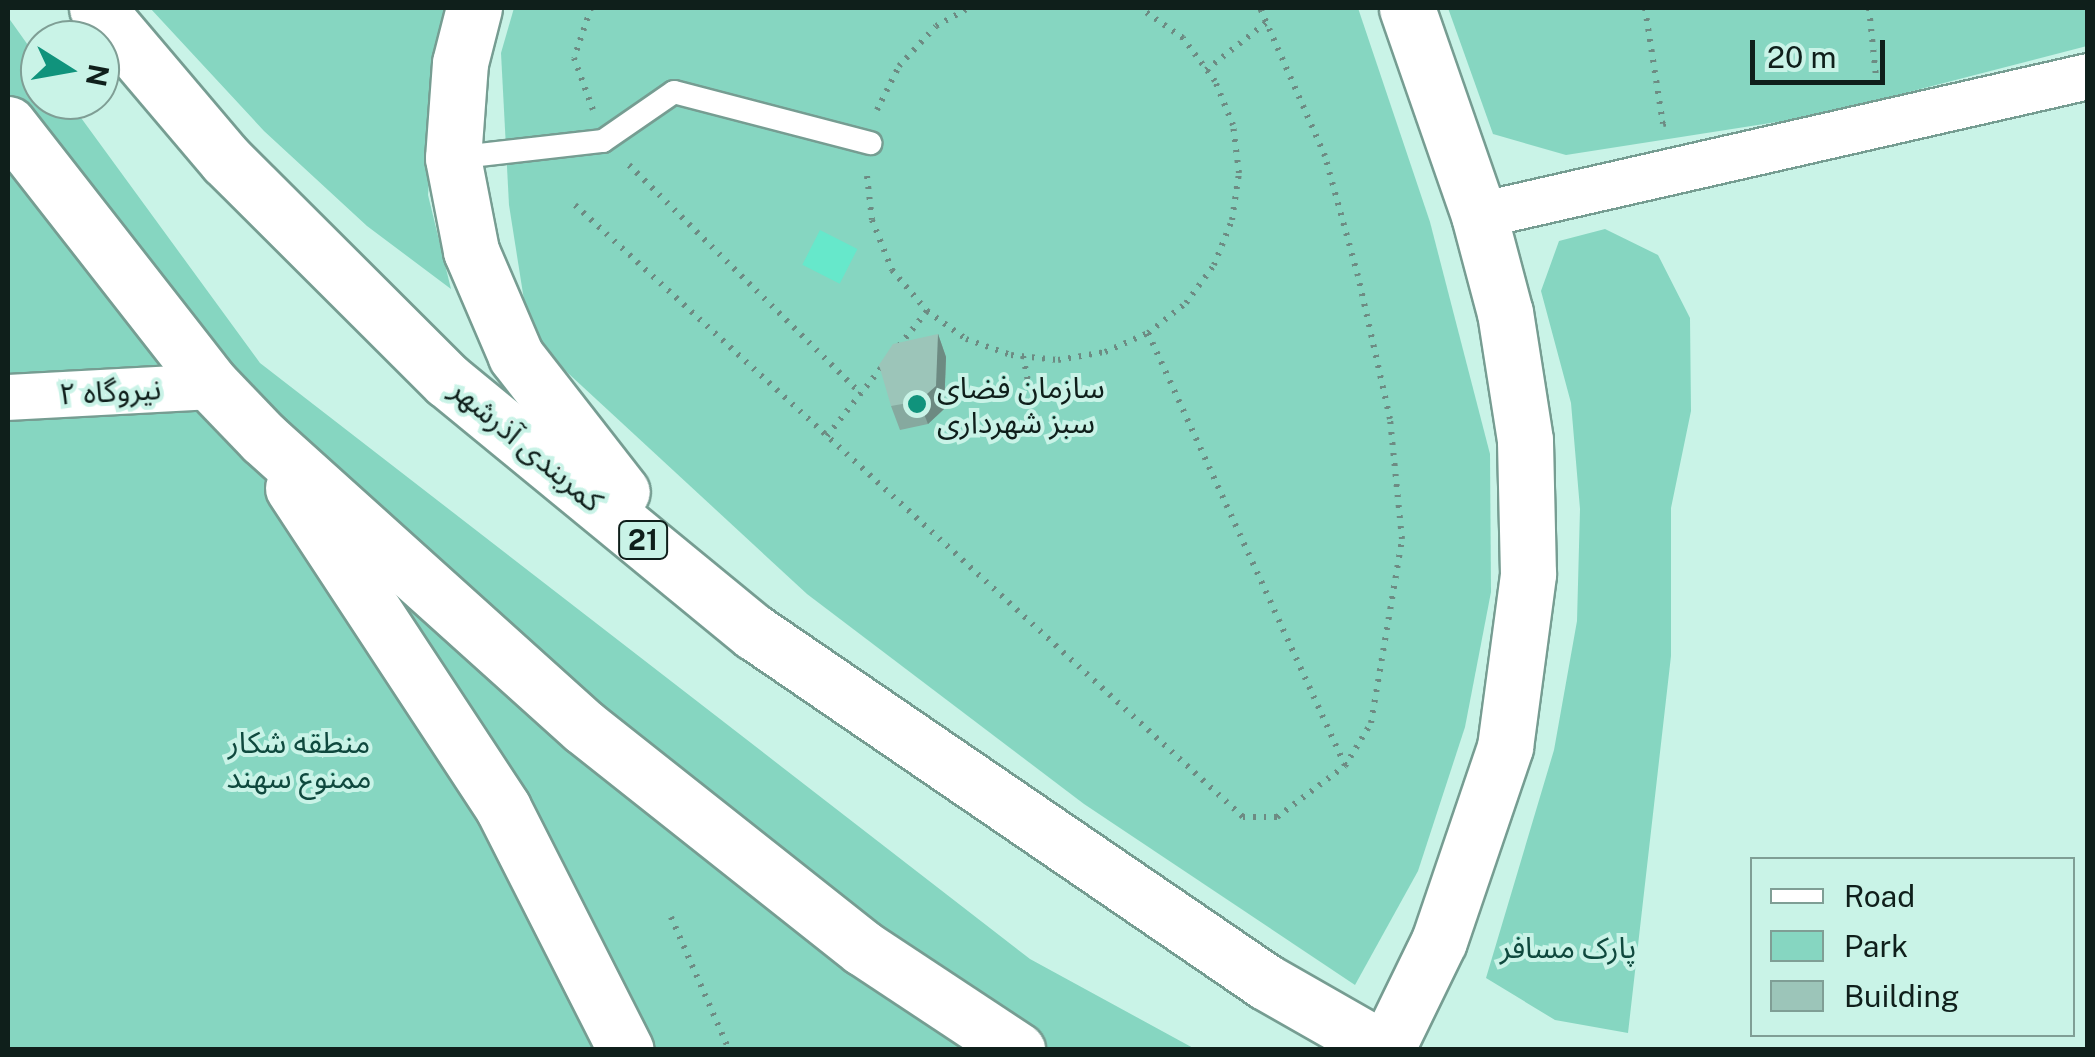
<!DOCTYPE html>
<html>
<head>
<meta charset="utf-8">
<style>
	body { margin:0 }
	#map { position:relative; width:2095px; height:1057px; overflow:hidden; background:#c9f3e7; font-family:"Public Sans","Noto Sans Arabic",sans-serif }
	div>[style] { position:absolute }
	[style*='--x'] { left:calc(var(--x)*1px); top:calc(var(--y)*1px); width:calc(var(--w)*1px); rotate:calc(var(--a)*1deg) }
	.green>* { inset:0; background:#86d6c1 }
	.water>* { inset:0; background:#66e8cb; transform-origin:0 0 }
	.path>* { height:6px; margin-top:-3px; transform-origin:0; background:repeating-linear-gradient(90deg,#6d8b83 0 2.5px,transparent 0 10.5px) }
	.roads { filter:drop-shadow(2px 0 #769d92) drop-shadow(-2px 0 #769d92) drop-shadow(0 2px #769d92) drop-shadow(0 -2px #769d92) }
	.lane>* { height:22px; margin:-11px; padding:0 11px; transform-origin:11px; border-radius:11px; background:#fff }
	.street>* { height:45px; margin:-22.5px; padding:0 22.5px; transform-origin:22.5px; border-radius:22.5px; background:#fff }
	.highway>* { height:55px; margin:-27.5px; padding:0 27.5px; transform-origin:27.5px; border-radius:27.5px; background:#fff }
	.wall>* { inset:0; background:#86a99f }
	.shaded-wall>* { inset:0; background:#6d8a82 }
	.building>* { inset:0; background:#9cc5b9 }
	.dots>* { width:28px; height:28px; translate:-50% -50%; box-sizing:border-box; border:5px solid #c9f3e7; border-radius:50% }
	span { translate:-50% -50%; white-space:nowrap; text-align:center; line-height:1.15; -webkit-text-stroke:8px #c9f3e7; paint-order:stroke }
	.shield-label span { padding:2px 8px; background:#c9f3e7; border:2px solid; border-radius:8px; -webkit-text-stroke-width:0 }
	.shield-label { font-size:28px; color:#0f1f1b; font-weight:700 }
	.poi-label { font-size:30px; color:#0f1f1b }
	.left { translate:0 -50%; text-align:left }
	.street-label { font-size:30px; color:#0f1f1b }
	.park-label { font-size:30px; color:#0f493e }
	.frame { position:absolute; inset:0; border:10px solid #0f1f1b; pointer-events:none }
	.legend { position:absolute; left:1750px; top:857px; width:325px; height:180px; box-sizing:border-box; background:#c9f3e7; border:2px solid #7f9e95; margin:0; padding:12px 18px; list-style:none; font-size:30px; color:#0f1f1b }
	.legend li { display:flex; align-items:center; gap:20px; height:50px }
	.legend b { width:50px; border:2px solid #7f9e95 }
	.north { position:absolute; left:20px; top:20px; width:100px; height:100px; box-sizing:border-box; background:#c9f3e7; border:2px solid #7f9e95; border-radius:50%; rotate:101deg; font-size:28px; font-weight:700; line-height:40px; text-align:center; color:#0f1f1b }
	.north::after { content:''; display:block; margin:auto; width:35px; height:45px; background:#10937c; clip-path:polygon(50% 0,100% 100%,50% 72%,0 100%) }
	.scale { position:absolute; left:1750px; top:40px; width:135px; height:45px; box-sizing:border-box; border:5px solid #0f1f1b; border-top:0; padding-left:12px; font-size:30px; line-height:35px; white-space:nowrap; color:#0f1f1b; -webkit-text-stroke:8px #c9f3e7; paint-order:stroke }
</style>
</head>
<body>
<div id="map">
	<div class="green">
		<div style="clip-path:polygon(150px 8px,457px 8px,438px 61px,428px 195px,451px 289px,367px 226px,264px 131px)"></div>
		<div style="clip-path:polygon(514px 8px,1358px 8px,1430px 222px,1490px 454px,1491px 592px,1465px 727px,1418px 871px,1355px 985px,1084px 804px,807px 594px,530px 338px,509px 205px,501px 53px)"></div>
		<div style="clip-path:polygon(1448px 8px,2087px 8px,2087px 46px,1816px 116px,1566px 155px,1493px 134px)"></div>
		<div style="clip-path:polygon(8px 17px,40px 62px,40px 100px,68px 100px,260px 363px,1030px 959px,1195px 1049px,8px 1049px)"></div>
		<div style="clip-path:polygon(1605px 229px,1658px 255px,1690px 318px,1691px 411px,1671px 508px,1671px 656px,1628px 1033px,1555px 1020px,1486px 978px,1554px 750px,1577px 621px,1580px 509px,1571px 403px,1541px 291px,1559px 241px)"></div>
	</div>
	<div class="water">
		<div style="left:820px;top:230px;width:42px;height:39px;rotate:27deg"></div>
	</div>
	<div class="path">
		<div style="--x:591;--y:8;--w:53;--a:108.8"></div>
		<div style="--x:574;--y:58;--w:55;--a:69.9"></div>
		<div style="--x:1645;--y:8;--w:117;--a:81.2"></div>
		<div style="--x:1663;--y:124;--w:5;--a:-11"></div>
		<div style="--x:1869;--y:8;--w:69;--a:84.2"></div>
		<div style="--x:1206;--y:70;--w:79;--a:-38.3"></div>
		<div style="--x:877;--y:110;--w:49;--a:-63.4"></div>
		<div style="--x:899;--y:66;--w:54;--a:-47.2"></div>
		<div style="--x:936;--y:26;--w:37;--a:-29"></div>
		<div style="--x:629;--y:165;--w:326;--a:44.6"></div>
		<div style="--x:867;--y:176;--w:44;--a:83.5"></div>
		<div style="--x:872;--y:220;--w:54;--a:68.2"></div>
		<div style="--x:892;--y:270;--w:54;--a:49.5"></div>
		<div style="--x:927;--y:311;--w:48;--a:35.7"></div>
		<div style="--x:966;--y:339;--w:48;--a:19.6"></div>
		<div style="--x:1011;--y:355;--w:47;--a:6.1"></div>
		<div style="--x:1058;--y:360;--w:48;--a:-9.7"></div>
		<div style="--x:1105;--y:352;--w:47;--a:-23.8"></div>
		<div style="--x:1148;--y:333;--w:48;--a:-38.3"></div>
		<div style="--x:1186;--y:303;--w:47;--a:-53.6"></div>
		<div style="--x:1214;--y:265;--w:48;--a:-68.2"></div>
		<div style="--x:1232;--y:220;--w:48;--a:-81.5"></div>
		<div style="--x:1239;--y:173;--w:48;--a:-97.1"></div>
		<div style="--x:1233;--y:125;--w:48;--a:-112.2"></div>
		<div style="--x:1215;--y:81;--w:54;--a:-126.7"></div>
		<div style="--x:1183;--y:38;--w:52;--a:-145.1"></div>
		<div style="--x:575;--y:205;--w:906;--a:42.49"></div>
		<div style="--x:1243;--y:817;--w:34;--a:0"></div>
		<div style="--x:1277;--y:817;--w:85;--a:-36.9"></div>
		<div style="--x:1345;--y:766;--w:50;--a:-58.8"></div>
		<div style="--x:1371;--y:723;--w:187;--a:-80.4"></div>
		<div style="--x:1402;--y:539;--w:121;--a:-95.7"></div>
		<div style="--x:1390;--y:419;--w:147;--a:-102.6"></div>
		<div style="--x:1358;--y:276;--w:124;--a:-105.4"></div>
		<div style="--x:1325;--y:156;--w:162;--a:-113.7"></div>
		<div style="--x:1148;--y:333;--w:476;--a:65.5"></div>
		<div style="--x:899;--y:346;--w:45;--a:-51.3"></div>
		<div style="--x:1023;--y:356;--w:46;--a:78.7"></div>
		<div style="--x:827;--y:436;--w:93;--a:-51.5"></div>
		<div style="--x:671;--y:917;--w:145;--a:66.4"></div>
	</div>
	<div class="roads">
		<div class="lane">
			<div style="--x:453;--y:158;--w:151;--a:-6.5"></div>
			<div style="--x:603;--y:141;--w:86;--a:-34.6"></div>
			<div style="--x:674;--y:92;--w:203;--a:14.6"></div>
		</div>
		<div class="street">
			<div style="--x:1479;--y:215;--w:625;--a:-12.86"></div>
			<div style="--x:8;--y:397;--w:205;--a:-3.1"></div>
		</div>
		<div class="highway">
			<div style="--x:97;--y:8;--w:199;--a:49.7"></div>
			<div style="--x:226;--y:160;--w:313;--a:44.9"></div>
			<div style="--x:448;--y:381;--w:396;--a:39.4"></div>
			<div style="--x:754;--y:632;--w:620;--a:34.36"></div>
			<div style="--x:1266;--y:982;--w:137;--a:29.7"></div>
			<div style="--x:474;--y:8;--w:57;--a:104.3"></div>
			<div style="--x:460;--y:63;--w:95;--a:94.2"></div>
			<div style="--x:453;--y:158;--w:95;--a:79"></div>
			<div style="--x:471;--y:251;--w:114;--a:66.8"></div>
			<div style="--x:516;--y:356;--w:172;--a:52.1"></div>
			<div style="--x:8;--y:124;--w:333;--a:52"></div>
			<div style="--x:213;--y:386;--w:72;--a:46.1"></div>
			<div style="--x:263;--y:438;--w:432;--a:42"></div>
			<div style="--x:584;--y:727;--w:356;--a:38.4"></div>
			<div style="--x:863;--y:948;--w:185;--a:33.5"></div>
			<div style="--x:293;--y:488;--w:383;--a:56.7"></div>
			<div style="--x:503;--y:808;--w:271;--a:63.1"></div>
			<div style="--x:1386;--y:1050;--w:121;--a:-64.1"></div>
			<div style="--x:1439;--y:941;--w:205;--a:-71.2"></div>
			<div style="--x:1505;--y:747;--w:175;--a:-82.4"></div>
			<div style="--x:1528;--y:574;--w:134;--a:-91.3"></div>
			<div style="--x:1525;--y:440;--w:129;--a:-98.9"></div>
			<div style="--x:1505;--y:313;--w:101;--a:-104.9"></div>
			<div style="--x:1479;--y:215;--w:219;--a:-109.2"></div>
		</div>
	</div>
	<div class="wall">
		<div style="clip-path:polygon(938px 334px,946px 357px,944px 409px,928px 424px,900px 430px,891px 406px)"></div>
	</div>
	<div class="shaded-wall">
		<div style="clip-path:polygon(938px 334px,946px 357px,944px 409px,928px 424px,919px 401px)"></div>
	</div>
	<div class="building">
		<div style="clip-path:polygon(938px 334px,936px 386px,919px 401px,891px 406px,879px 365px,893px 344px)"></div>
	</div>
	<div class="dots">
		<div style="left:917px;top:404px;background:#10937c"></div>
	</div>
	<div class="shield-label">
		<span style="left:643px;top:540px">21</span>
	</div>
	<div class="poi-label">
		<span class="left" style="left:937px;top:404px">سازمان فضای<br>سبز شهرداری</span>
	</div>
	<div class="street-label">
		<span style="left:110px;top:391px;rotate:-3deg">نیروگاه ۲</span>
		<span style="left:527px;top:445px;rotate:40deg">کمربندی آذرشهر</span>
	</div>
	<div class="park-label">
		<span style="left:299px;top:759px">منطقه شکار<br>ممنوع سهند</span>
		<span style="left:1568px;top:947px">پارک مسافر</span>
	</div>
	<div class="frame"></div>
	<ul class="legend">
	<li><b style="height:12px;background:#fff"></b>Road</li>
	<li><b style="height:28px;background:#86d6c1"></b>Park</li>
	<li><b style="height:28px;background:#9cc5b9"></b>Building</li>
	</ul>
	<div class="north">N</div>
	<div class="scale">20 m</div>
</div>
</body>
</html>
